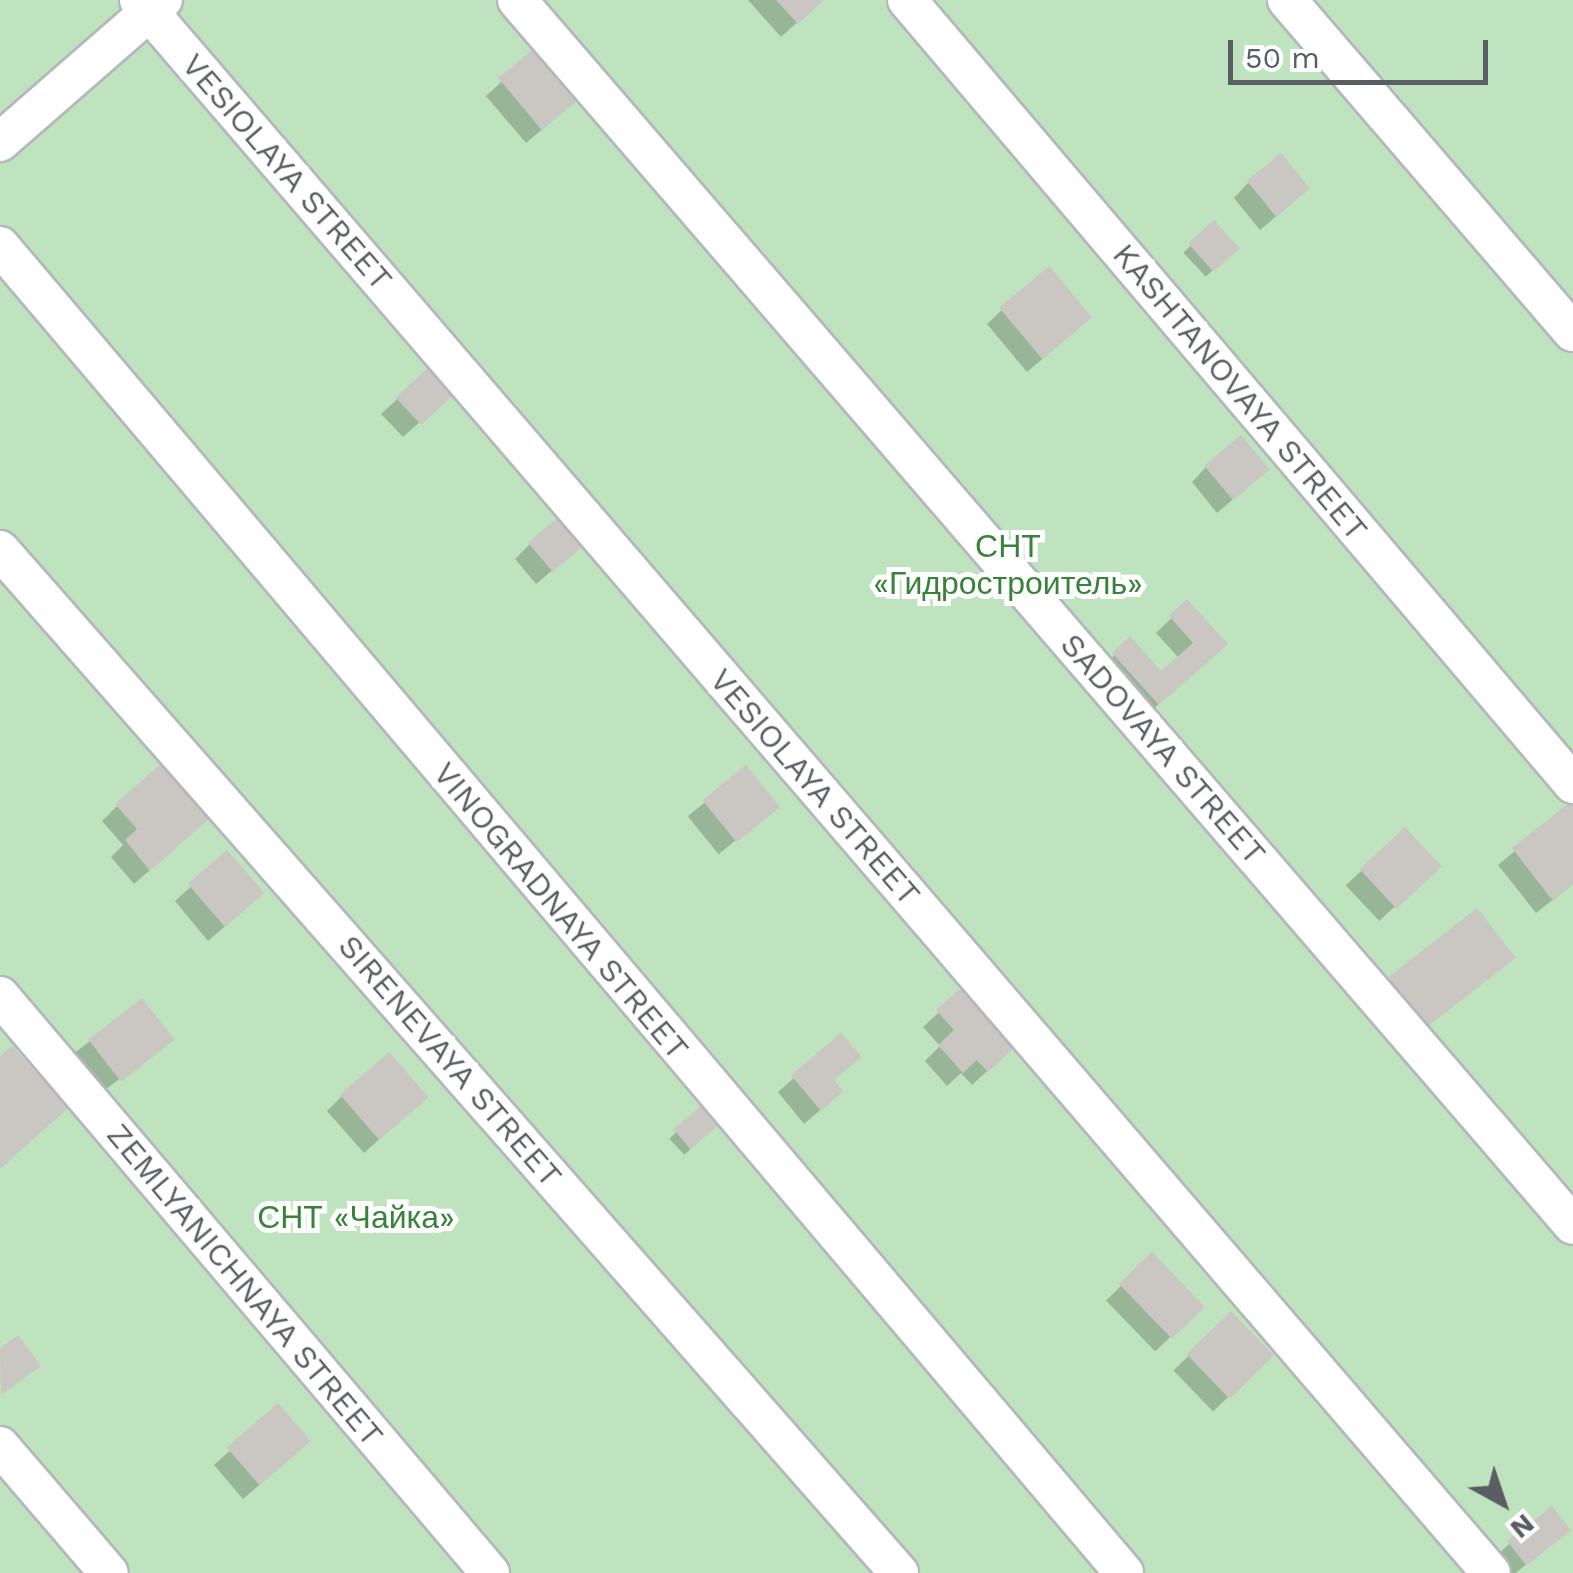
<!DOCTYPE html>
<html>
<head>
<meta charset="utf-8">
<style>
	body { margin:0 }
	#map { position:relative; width:1573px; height:1573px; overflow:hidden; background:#eceae1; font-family:"Work Sans",sans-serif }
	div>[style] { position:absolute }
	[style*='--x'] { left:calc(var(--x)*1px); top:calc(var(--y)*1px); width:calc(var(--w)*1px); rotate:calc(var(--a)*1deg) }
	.green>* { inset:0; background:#bfe3bf; transform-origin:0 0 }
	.shadow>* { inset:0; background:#0003; transform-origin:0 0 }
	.building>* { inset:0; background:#cac6c1; transform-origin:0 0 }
	.roads { filter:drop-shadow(2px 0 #b4b7bb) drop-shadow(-2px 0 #b4b7bb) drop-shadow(0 2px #b4b7bb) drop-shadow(0 -2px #b4b7bb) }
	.street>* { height:38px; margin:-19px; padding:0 19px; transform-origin:19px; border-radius:19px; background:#fff }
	span { translate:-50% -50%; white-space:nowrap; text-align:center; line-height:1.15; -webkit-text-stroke:10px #fff; paint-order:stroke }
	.street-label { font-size:32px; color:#5a5d62 }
	.park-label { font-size:32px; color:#38823b }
	.north { position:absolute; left:1453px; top:1453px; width:100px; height:100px; -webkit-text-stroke:8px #fff; paint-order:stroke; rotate:140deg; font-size:28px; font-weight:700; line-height:40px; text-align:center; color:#5a5d62 }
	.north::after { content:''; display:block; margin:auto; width:35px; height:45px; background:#5a5d62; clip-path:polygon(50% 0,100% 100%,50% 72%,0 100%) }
	.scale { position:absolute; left:1228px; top:40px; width:260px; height:45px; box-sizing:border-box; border:5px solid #5a5d62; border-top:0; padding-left:12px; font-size:30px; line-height:35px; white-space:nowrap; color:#5a5d62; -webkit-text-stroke:8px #fff; paint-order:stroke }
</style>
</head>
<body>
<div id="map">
	<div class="green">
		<div style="left:0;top:0;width:1573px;height:1573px"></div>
	</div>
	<div class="shadow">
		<div style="clip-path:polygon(748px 0,822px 0,781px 37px)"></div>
		<div style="clip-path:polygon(532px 54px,557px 117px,526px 143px,486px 96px)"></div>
		<div style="clip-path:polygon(1248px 183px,1291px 204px,1260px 230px,1234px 198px)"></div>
		<div style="left:1214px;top:224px;width:33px;height:42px;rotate:47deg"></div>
		<div style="clip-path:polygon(1002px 310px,1074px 332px,1027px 372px,987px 324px)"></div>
		<div style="clip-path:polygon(431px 368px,437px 407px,403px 437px,381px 414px)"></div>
		<div style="clip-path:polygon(1206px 467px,1251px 484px,1217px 513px,1192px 482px)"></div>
		<div style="clip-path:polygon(530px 544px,566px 559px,536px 584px,515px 559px)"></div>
		<div style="clip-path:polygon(1187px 603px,1209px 659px,1143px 718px,1099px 670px,1130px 640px,1161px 674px,1179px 658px,1156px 633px)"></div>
		<div style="left:746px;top:769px;width:49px;height:75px;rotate:51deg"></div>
		<div style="clip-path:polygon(1572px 804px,1573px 884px,1536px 913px,1498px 865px)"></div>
		<div style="clip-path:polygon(117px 806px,192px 833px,134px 884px,111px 857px,123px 845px,102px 821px)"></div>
		<div style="left:1405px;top:830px;width:49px;height:81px;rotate:47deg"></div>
		<div style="clip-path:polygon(227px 854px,246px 908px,208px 941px,175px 901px)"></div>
		<div style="left:1476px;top:912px;width:58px;height:141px;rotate:51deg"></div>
		<div style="clip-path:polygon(964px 989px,1000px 1059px,972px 1085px,961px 1073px,947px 1086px,925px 1061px,940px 1046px,923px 1027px)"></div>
		<div style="left:142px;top:1002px;width:48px;height:86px;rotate:53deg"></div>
		<div style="clip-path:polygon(841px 1036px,825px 1106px,804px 1124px,778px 1092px)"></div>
		<div style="clip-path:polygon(342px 1096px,410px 1112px,364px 1153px,327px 1111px)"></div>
		<div style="left:700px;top:1110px;width:22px;height:42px;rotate:47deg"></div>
		<div style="left:1152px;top:1256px;width:71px;height:64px;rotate:46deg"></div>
		<div style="left:1231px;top:1315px;width:57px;height:80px;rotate:46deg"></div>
		<div style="clip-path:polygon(278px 1407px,293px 1456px,243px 1499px,214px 1465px)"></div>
		<div style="clip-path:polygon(1551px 1509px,1567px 1530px,1516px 1573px,1505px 1573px,1493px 1558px)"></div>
	</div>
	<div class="building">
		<div style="clip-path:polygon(776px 0,824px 0,798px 24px)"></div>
		<div style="left:532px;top:50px;width:68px;height:44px;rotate:50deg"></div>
		<div style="left:1281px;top:153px;width:46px;height:44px;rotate:51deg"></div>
		<div style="left:1214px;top:220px;width:38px;height:35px;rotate:48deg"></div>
		<div style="left:1049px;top:266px;width:67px;height:65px;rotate:50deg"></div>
		<div style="left:431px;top:365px;width:37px;height:48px;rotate:47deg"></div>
		<div style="left:1241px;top:435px;width:45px;height:48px;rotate:50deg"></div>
		<div style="left:561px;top:515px;width:38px;height:43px;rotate:50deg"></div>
		<div style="clip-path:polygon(1187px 599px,1228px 644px,1159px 705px,1112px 653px,1130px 636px,1161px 671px,1193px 643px,1169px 616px)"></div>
		<div style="clip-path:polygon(162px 763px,210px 818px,150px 871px,125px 840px,137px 829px,115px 804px)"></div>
		<div style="left:746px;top:765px;width:54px;height:56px;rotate:51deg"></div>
		<div style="clip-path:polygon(1573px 800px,1573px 884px,1552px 900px,1512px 848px)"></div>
		<div style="left:1405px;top:827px;width:54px;height:62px;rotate:47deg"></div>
		<div style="left:227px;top:850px;width:57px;height:52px;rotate:49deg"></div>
		<div style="left:1477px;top:908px;width:63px;height:112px;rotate:52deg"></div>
		<div style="clip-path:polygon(964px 985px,1018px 1044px,988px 1072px,977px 1060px,963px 1073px,938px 1045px,954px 1030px,936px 1010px)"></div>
		<div style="left:142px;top:998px;width:53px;height:68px;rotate:52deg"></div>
		<div style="clip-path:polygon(841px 1033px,862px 1057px,834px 1080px,843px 1091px,821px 1111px,791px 1075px)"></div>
		<div style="clip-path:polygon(12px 1046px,68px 1108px,0 1169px,0 1057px)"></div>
		<div style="left:389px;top:1052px;width:60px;height:65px;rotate:49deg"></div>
		<div style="left:701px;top:1106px;width:26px;height:36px;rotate:50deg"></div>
		<div style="left:1152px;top:1252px;width:76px;height:46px;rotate:46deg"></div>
		<div style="left:1231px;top:1311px;width:62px;height:62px;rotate:46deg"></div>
		<div style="clip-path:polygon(18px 1335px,41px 1366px,1px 1395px,0 1348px)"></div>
		<div style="left:278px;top:1403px;width:50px;height:68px;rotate:49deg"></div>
		<div style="left:1552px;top:1506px;width:31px;height:57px;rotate:52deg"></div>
	</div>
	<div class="roads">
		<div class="street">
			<div style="--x:139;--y:0;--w:2074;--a:49.32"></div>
			<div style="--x:517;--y:0;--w:1617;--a:49.24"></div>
			<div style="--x:907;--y:0;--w:1029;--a:49.65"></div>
			<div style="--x:1287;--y:0;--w:438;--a:49.3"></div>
			<div style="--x:0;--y:142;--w:216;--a:-41.1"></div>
			<div style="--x:0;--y:246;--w:1739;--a:49.73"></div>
			<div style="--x:0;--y:550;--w:1362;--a:48.69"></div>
			<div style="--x:0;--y:996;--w:757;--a:49.66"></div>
			<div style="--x:0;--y:1446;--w:167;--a:49.4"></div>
		</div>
	</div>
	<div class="street-label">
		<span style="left:287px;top:172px;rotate:49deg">VESIOLAYA STREET</span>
		<span style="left:1240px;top:392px;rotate:50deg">KASHTANOVAYA STREET</span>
		<span style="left:1163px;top:749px;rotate:49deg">SADOVAYA STREET</span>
		<span style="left:815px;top:787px;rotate:49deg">VESIOLAYA STREET</span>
		<span style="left:561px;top:911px;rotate:50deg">VINOGRADNAYA STREET</span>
		<span style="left:450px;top:1061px;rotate:49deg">SIRENEVAYA STREET</span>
		<span style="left:245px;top:1285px;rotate:50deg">ZEMLYANICHNAYA STREET</span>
	</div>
	<div class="park-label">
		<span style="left:1008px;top:565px">СНТ<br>«Гидростроитель»</span>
		<span style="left:356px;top:1217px">СНТ «Чайка»</span>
	</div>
	<div class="north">N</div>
	<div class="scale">50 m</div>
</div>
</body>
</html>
